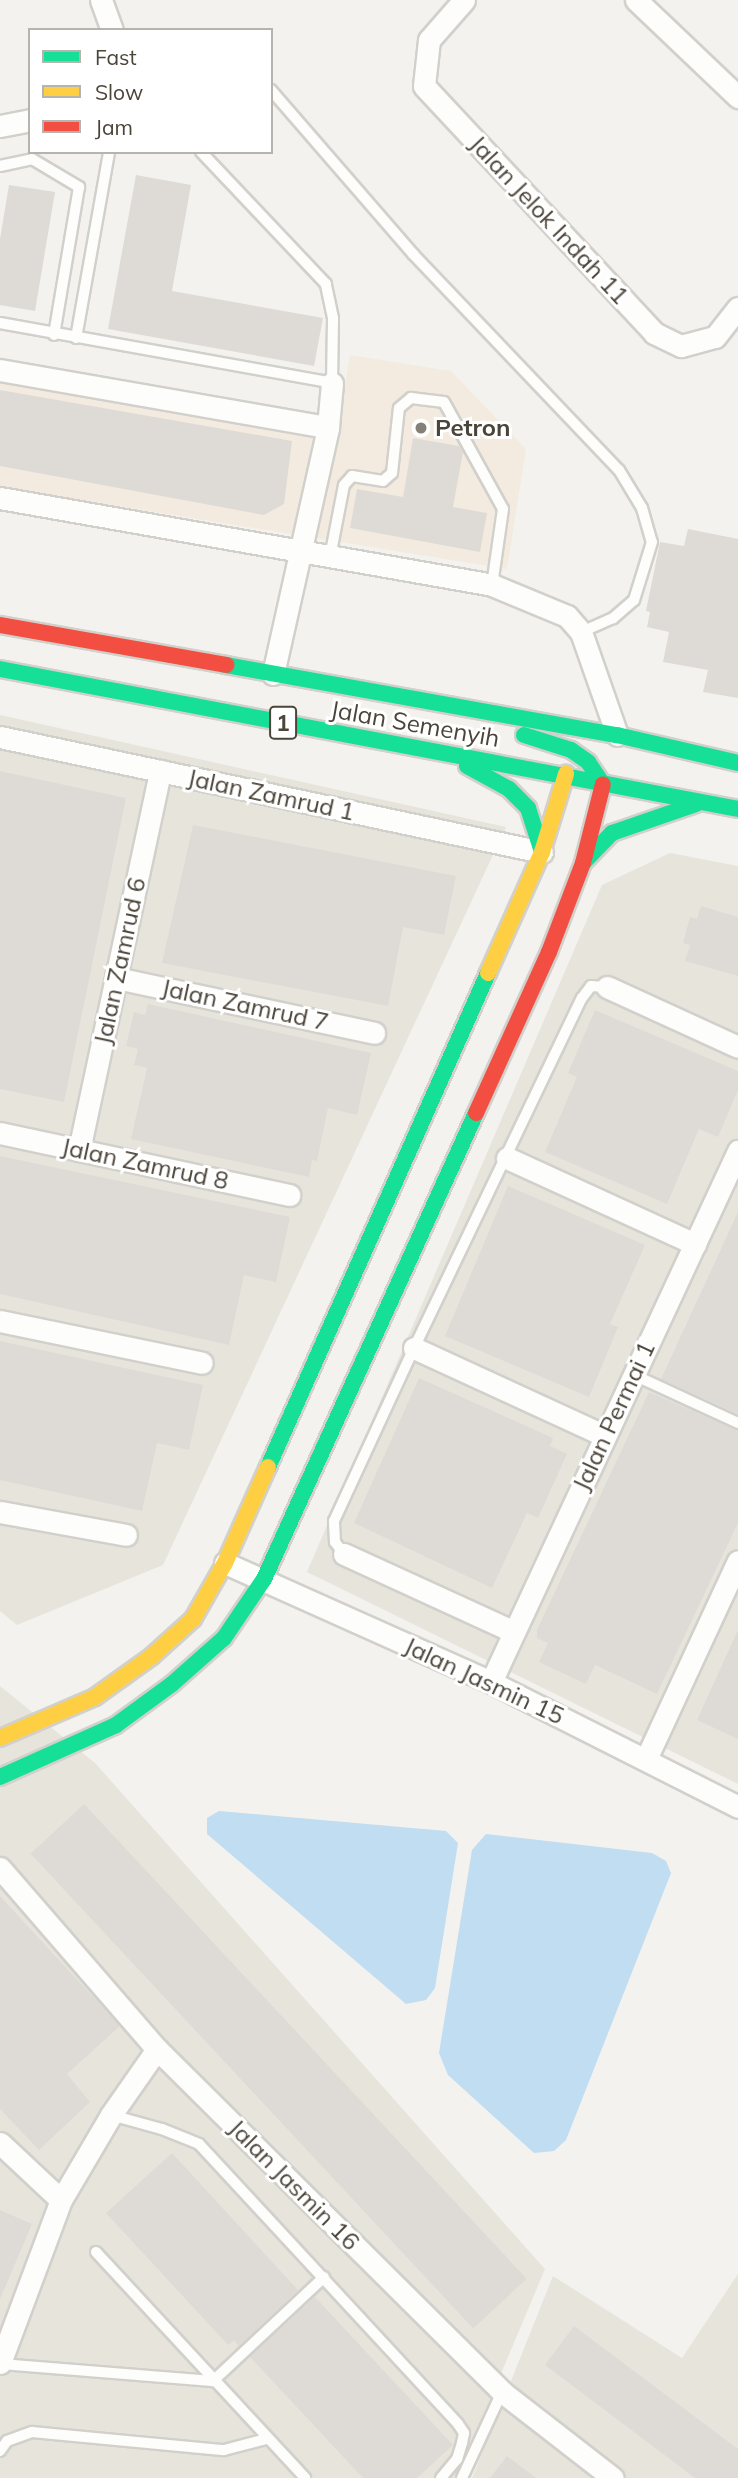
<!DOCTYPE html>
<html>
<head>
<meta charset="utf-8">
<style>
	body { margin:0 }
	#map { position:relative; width:738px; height:2478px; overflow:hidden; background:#f4f2ee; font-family:Mulish,sans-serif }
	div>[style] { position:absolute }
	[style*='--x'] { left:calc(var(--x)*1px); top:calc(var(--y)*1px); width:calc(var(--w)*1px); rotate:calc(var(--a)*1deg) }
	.residential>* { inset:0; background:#e7e4dc }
	.commercial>* { inset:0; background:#f3ebdf }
	.water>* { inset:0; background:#c0ddf1 }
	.building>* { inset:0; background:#dedbd6; transform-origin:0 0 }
	.roads { filter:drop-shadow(2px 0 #d2d0cb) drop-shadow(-2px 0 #d2d0cb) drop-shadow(0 2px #d2d0cb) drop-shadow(0 -2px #d2d0cb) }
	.lane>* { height:10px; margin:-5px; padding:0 5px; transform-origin:5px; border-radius:5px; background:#fdfdfc }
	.street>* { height:21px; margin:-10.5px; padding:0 10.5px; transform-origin:10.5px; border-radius:10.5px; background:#fdfdfc }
	.fast>* { height:16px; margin:-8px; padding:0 8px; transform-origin:8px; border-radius:8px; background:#16e098 }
	.slow>* { height:16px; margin:-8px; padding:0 8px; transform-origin:8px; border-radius:8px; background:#ffcf43 }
	.jam>* { height:16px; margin:-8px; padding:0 8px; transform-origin:8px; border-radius:8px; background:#f24e42 }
	.dots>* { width:19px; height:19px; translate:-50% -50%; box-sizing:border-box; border:4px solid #fff; border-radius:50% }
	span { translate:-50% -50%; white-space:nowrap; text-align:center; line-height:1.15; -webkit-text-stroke:6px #fff; paint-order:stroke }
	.shield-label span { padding:2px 5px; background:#fff; border:2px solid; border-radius:5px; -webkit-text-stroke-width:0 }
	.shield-label { font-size:23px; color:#4b4439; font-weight:700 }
	.street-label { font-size:24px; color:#4b4439 }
	.poi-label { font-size:24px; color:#4b4439; font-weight:700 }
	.left { translate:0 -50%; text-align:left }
	.legend { position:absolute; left:28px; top:28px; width:245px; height:126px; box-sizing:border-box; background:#fff; border:2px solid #b7b4b0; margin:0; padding:9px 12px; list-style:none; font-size:21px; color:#4b4439 }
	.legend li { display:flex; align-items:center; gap:14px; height:35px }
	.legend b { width:35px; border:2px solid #b7b4b0 }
</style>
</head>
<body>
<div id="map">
	<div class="residential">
		<div style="clip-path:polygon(0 715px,506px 827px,163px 1565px,17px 1625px,0 1611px)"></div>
		<div style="clip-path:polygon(670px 853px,738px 866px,738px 1784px,307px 1572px,602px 885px)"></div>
		<div style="clip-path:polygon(0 1686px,95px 1763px,545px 2269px,457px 2478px,0 2478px)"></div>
		<div style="clip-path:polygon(738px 2274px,738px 2478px,472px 2478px,553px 2276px,682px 2358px)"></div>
	</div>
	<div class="commercial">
		<div style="clip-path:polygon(350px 355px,451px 371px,526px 449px,507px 569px,0 487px,0 380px,336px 437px)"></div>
	</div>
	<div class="water">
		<div style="clip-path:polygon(219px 1811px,446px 1831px,458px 1843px,435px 1988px,426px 2000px,406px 2004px,207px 1834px,207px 1818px)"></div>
		<div style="clip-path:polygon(486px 1834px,652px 1853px,666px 1861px,671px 1873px,566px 2140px,554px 2151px,534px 2153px,448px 2075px,439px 2053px,472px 1850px)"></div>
	</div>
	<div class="building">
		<div style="clip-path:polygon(136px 175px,191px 185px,172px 291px,323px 318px,314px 366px,108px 329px)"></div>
		<div style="clip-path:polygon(9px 185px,55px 192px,35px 311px,0 305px,0 239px)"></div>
		<div style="clip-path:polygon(0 390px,292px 441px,284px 504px,264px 515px,0 466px)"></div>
		<div style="clip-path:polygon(413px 438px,459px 446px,463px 452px,453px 507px,487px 513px,480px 552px,350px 528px,357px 489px,403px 497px)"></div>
		<div style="clip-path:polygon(688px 529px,738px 539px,738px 698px,703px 692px,708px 670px,663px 662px,669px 632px,647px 627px,650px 612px,646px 611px,660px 542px,684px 546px)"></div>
		<div style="clip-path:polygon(0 771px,126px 798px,64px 1102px,0 1089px)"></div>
		<div style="clip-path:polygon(193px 825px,456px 876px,444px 935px,403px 927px,388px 1006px,162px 963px)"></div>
		<div style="clip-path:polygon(701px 906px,738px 917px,738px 976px,685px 961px,690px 945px,683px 943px,690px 917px,697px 919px)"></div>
		<div style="clip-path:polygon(148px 1004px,371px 1053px,357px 1115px,328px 1108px,317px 1161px,312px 1160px,309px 1177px,131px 1139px,147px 1068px,134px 1065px,138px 1049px,126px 1046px,134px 1012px,145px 1015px)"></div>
		<div style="clip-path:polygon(595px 1010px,738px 1071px,738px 1090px,718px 1137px,699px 1129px,667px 1204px,545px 1152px,577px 1077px,568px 1073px)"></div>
		<div style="clip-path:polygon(0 1156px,290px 1217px,276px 1282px,244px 1275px,229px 1345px,0 1294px)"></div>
		<div style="clip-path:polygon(508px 1186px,645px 1245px,610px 1324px,618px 1327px,589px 1397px,445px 1336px)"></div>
		<div style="clip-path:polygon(738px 1212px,738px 1414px,661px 1379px)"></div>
		<div style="clip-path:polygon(0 1341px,203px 1385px,189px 1450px,157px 1443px,142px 1511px,0 1480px)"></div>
		<div style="clip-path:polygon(419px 1378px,553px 1438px,550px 1446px,567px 1454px,538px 1518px,527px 1513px,492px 1588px,354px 1523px)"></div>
		<div style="clip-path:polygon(649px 1392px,738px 1431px,738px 1523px,657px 1694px,595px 1665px,586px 1684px,539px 1662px,548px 1643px,537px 1638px,537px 1630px)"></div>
		<div style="clip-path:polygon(738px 1630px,738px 1739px,697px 1720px)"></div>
		<div style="left:84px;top:1804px;width:649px;height:73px;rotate:47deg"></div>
		<div style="clip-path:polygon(0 1896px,120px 2026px,67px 2074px,90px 2102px,39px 2150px,0 2109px)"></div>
		<div style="clip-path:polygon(172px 2153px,298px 2290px,239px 2346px,234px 2340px,228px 2345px,106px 2213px)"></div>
		<div style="clip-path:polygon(0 2210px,32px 2224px,0 2299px)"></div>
		<div style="clip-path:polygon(315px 2297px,453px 2445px,417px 2478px,363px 2478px,250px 2357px)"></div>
		<div style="clip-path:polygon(574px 2326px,738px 2449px,738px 2478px,695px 2478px,545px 2365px)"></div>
		<div style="clip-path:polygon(507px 2456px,536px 2478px,490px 2478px)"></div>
	</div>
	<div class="roads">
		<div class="lane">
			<div style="--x:271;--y:90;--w:217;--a:49.1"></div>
			<div style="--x:413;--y:254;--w:298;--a:46.4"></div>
			<div style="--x:619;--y:470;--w:44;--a:58.8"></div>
			<div style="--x:642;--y:508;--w:35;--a:74"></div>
			<div style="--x:652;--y:542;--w:61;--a:107.2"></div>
			<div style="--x:634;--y:600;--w:28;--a:139"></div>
			<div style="--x:613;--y:618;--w:35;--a:156"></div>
			<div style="--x:0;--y:166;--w:33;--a:-12"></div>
			<div style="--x:32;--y:159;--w:55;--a:30.8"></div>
			<div style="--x:79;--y:187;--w:150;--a:99.6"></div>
			<div style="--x:0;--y:323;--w:337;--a:10.2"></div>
			<div style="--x:332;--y:383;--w:65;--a:-89.1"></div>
			<div style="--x:333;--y:318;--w:35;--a:-102"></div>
			<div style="--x:326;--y:284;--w:182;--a:-133.4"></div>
			<div style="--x:76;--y:338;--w:189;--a:-79.9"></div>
			<div style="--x:330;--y:557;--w:73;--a:-79"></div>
			<div style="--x:344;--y:485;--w:12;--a:-48"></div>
			<div style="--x:352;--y:476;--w:31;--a:9"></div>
			<div style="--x:383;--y:481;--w:12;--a:-42"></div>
			<div style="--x:392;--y:473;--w:65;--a:-83.9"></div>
			<div style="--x:399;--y:408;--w:16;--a:-40"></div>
			<div style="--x:411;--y:398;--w:33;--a:7"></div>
			<div style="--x:444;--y:402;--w:122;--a:61.1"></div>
			<div style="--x:503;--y:509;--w:77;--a:98.2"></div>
			<div style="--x:634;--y:1375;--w:115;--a:24.8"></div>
			<div style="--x:344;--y:1554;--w:15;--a:-127"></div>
			<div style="--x:335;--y:1542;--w:21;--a:-93"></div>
			<div style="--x:334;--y:1521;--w:191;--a:-65.2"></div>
			<div style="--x:414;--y:1348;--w:388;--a:-64.4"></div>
			<div style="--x:582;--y:998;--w:15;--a:-53"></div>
			<div style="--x:591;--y:986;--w:16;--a:4"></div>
			<div style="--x:111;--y:2115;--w:53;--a:15.4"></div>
			<div style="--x:162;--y:2129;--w:40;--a:22"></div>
			<div style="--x:199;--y:2144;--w:381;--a:47.2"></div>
			<div style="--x:458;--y:2424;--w:11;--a:56"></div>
			<div style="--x:464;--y:2433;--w:10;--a:101"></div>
			<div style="--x:462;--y:2443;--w:17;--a:107"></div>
			<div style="--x:457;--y:2459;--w:25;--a:130"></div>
			<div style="--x:96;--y:2252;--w:308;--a:47.2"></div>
			<div style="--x:0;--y:2364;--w:214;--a:4.6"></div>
			<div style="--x:213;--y:2381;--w:152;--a:-43.1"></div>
			<div style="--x:0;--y:2451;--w:12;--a:-55"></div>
			<div style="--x:7;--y:2441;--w:27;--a:-20"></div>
			<div style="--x:32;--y:2432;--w:193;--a:5.4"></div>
			<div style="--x:224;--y:2450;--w:43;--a:-14.7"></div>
			<div style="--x:462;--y:2478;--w:95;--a:-65.1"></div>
		</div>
		<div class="street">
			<div style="--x:101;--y:0;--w:32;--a:70"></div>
			<div style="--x:464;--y:0;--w:53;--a:131.2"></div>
			<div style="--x:429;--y:40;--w:46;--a:96.2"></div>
			<div style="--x:424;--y:86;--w:338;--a:47"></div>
			<div style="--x:654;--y:333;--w:30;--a:26"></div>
			<div style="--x:681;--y:346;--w:35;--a:-15"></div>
			<div style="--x:715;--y:337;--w:37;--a:-52"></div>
			<div style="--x:636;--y:0;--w:141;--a:43.6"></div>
			<div style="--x:0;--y:126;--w:31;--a:-11"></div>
			<div style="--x:0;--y:370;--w:333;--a:9.9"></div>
			<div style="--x:0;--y:498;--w:500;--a:10"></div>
			<div style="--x:492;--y:585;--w:81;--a:22.5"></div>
			<div style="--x:567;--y:616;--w:21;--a:49"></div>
			<div style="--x:581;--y:632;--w:109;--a:70.7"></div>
			<div style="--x:273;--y:674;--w:253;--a:-77.4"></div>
			<div style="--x:328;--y:427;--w:44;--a:-84.8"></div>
			<div style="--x:0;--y:737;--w:554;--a:11.98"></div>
			<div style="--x:116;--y:978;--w:264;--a:12"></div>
			<div style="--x:607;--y:987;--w:144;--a:24.6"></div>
			<div style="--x:0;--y:1133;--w:296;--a:12.1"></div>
			<div style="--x:79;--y:1150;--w:388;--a:-77.9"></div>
			<div style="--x:507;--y:1158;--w:207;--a:24.6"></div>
			<div style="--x:0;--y:1321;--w:206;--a:11.7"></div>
			<div style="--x:414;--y:1348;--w:210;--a:24.7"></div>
			<div style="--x:0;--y:1512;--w:128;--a:10.3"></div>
			<div style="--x:344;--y:1554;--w:187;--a:24.6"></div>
			<div style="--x:225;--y:1563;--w:291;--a:24.1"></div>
			<div style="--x:491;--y:1682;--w:277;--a:26.8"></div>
			<div style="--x:491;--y:1682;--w:586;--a:-65.05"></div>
			<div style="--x:646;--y:1759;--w:218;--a:-65.1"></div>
			<div style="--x:0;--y:1868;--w:240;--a:49.1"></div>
			<div style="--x:157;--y:2049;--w:486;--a:44.8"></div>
			<div style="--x:502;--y:2392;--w:140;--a:37.8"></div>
			<div style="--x:0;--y:2143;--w:83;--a:43.1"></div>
			<div style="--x:0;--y:2363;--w:174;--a:-69.5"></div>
			<div style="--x:61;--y:2200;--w:99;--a:-59.5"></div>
			<div style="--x:111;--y:2115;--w:80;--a:-55.1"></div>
		</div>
		<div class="fast">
			<div style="--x:226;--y:665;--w:397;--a:10.2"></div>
			<div style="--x:617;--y:735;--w:124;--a:13"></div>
			<div style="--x:0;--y:669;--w:751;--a:10.74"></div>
			<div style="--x:524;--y:735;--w:49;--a:17.7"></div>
			<div style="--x:571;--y:750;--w:21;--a:35"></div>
			<div style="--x:588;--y:762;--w:27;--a:56"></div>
			<div style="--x:467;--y:766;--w:48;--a:28.7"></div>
			<div style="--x:509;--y:789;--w:27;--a:45"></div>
			<div style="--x:528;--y:808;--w:46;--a:72.3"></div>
			<div style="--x:583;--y:863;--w:42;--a:-46"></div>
			<div style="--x:612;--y:833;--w:89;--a:-19"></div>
			<div style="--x:268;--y:1467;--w:541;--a:-65.99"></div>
			<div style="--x:0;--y:1777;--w:127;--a:-24.1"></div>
			<div style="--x:116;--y:1725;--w:69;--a:-36.2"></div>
			<div style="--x:172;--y:1684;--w:69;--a:-41.5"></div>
			<div style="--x:224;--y:1638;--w:71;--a:-55.9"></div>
			<div style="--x:264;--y:1579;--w:512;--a:-65.54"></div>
		</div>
		<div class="slow">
			<div style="--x:488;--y:973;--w:133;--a:-65.9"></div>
			<div style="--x:542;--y:852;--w:82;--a:-72.9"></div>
			<div style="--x:0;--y:1738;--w:103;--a:-23.3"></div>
			<div style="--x:95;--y:1697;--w:70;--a:-35.7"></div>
			<div style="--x:152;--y:1656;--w:55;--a:-42.1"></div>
			<div style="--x:193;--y:1619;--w:64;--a:-60.3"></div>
			<div style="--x:225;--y:1563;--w:105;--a:-65.9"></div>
		</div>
		<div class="jam">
			<div style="--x:0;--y:625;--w:230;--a:10"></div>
			<div style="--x:476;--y:1113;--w:177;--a:-65.6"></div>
			<div style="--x:549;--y:952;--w:95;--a:-69.1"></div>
			<div style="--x:583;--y:863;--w:81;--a:-75.8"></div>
		</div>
	</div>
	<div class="dots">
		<div style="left:421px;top:428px;background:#868178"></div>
	</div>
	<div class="shield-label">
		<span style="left:283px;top:723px">1</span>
	</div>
	<div class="street-label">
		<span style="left:549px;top:220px;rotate:47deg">Jalan Jelok Indah 11</span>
		<span style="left:415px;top:724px;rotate:10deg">Jalan Semenyih</span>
		<span style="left:271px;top:795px;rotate:12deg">Jalan Zamrud 1</span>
		<span style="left:120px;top:961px;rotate:-78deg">Jalan Zamrud 6</span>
		<span style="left:245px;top:1005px;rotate:12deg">Jalan Zamrud 7</span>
		<span style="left:145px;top:1164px;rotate:12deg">Jalan Zamrud 8</span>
		<span style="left:614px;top:1416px;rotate:-65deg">Jalan Permai 1</span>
		<span style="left:484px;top:1681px;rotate:25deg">Jalan Jasmin 15</span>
		<span style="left:294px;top:2185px;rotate:45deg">Jalan Jasmin 16</span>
	</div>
	<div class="poi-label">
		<span class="left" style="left:435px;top:428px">Petron</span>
	</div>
	<ul class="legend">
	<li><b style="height:9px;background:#16e098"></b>Fast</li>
	<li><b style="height:9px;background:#ffcf43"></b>Slow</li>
	<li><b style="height:9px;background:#f24e42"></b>Jam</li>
	</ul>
</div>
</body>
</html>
